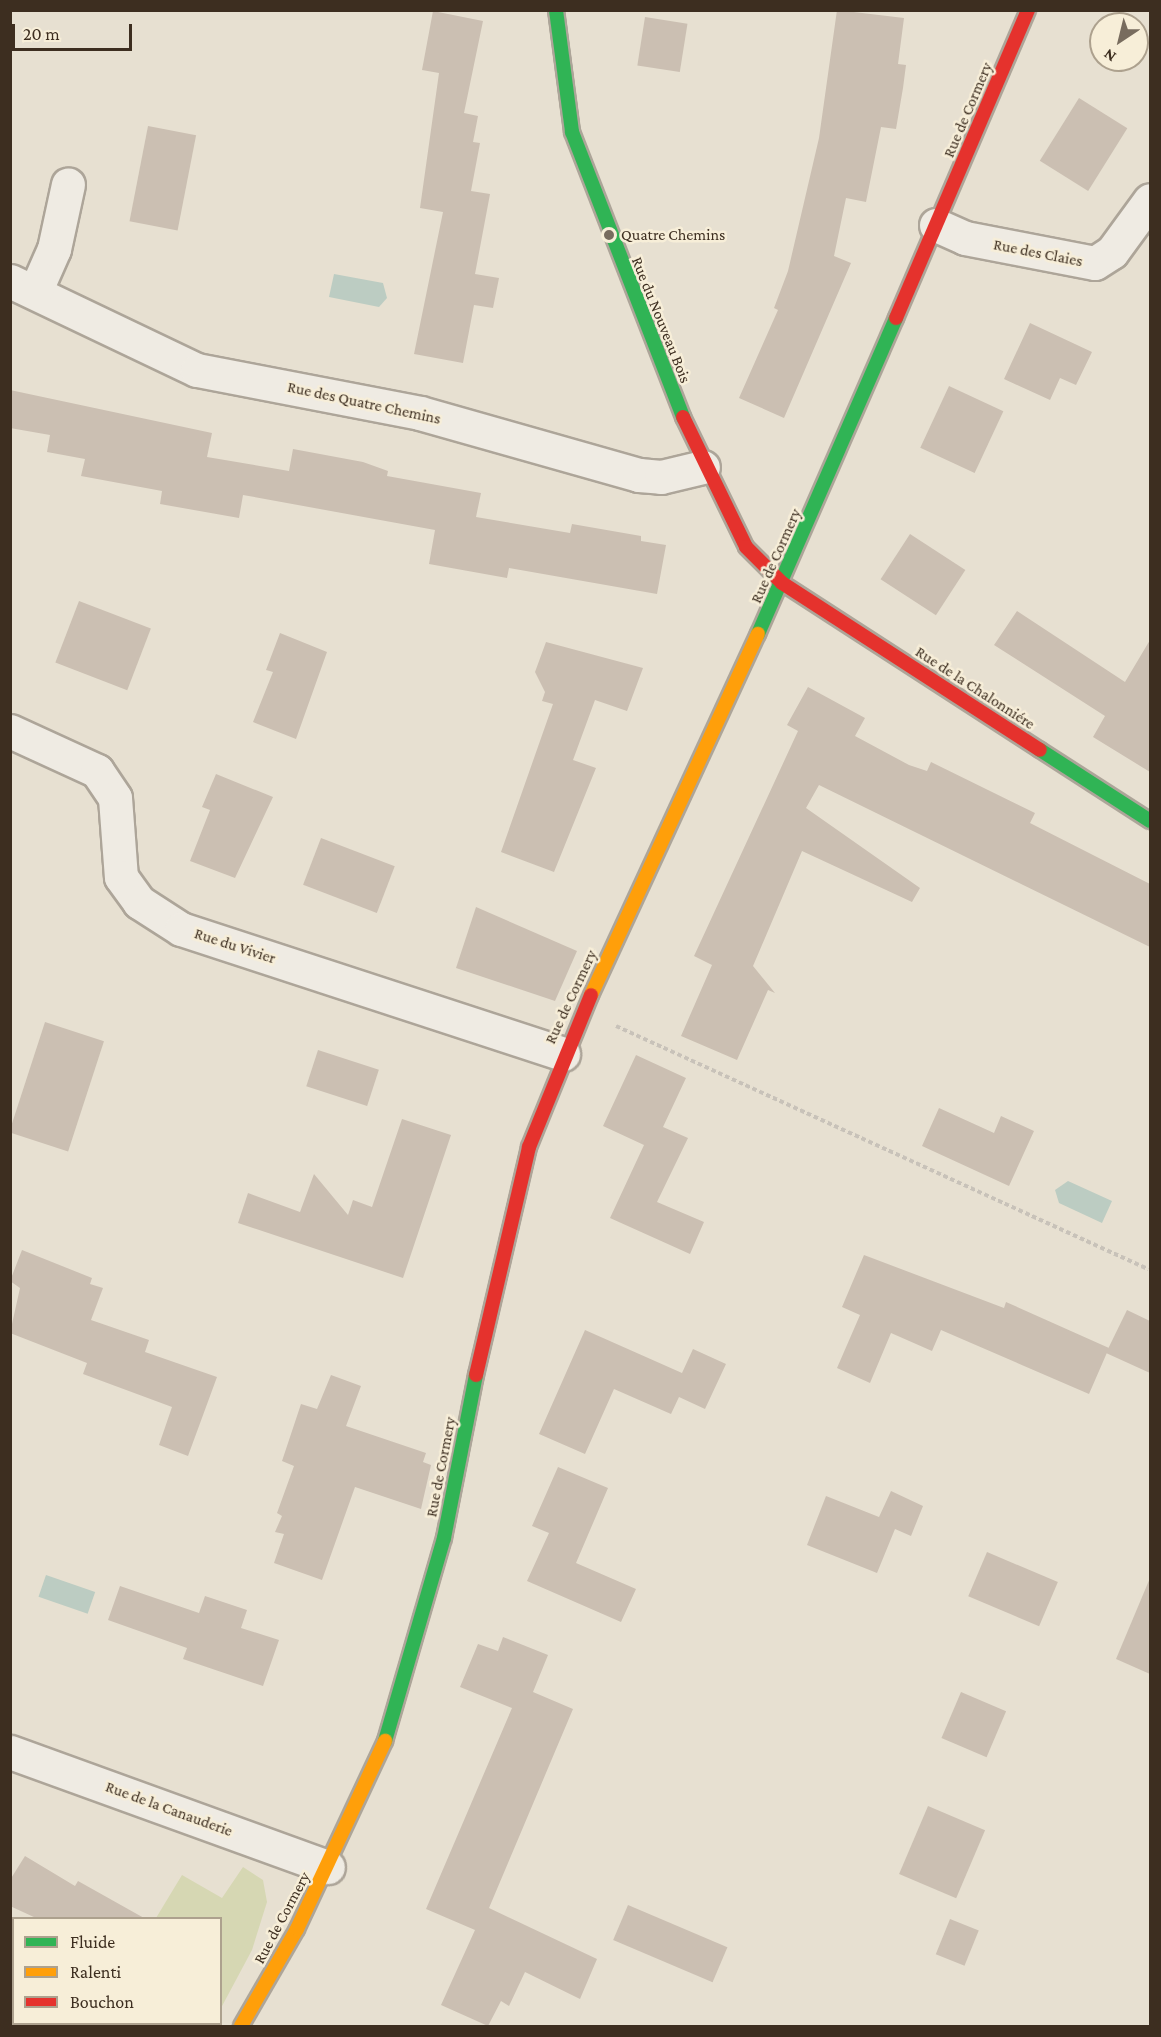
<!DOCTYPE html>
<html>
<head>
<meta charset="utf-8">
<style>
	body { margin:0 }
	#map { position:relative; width:1161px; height:2037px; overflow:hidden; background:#e7e0d1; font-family:"Crimson Pro",serif }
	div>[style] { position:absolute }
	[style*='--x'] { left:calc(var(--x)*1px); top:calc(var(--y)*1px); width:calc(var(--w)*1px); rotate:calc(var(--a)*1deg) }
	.green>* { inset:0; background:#d6d7b3 }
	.water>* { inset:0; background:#bcccc2; transform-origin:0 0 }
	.building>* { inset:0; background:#cbbfb2; transform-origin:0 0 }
	.path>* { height:4px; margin-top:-2px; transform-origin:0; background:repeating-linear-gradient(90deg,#c8c2b9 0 4.5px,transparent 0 7.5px) }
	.roads { filter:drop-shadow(2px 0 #ada599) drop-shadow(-2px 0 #ada599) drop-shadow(0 2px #ada599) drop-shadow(0 -2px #ada599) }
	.street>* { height:33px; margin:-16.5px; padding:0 16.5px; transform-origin:16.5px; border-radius:16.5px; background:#efebe3 }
	.fast>* { height:14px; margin:-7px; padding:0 7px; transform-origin:7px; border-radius:7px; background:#30b455 }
	.slow>* { height:14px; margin:-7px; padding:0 7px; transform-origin:7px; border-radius:7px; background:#ff9f0a }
	.jam>* { height:14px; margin:-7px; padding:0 7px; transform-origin:7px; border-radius:7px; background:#e5322d }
	.dots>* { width:16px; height:16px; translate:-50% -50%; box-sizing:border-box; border:3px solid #f7eed8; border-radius:50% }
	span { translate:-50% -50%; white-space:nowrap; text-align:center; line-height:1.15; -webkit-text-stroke:5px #f7eed8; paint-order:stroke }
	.street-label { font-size:16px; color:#3d2e20 }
	.poi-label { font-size:16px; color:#3d2e20 }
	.left { translate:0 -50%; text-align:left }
	.frame { position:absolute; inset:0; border:12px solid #3d2e20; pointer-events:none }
	.legend { position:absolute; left:12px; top:1917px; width:210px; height:108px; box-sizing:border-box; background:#f7eed8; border:2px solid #ada18e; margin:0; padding:8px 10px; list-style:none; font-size:18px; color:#3d2e20 }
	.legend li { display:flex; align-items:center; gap:12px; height:30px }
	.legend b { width:30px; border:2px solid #ada18e }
	.north { position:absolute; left:1089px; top:12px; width:60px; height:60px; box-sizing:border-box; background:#f7eed8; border:2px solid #ada18e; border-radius:50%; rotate:215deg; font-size:16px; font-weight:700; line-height:24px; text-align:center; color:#3d2e20 }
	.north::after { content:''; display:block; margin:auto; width:21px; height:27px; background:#786c5e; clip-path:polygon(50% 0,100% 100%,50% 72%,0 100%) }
	.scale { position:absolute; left:12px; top:24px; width:120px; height:27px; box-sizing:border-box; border:3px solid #3d2e20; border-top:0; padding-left:8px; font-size:18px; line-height:21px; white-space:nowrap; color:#3d2e20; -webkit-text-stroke:4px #f7eed8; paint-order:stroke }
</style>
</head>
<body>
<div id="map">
	<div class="green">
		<div style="clip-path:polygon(243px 1867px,263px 1880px,267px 1902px,252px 1950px,221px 2008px,220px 1918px,156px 1918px,182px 1875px,222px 1898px)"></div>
		<div style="clip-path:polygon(49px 2024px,211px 2024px,209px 2026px)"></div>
	</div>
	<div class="water">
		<div style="clip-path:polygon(334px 274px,383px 283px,387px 298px,379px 307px,329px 297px)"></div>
		<div style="clip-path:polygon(1068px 1181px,1112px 1201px,1102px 1223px,1059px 1203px,1055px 1190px)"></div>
		<div style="left:46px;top:1575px;width:52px;height:23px;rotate:19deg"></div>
	</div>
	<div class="building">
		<div style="clip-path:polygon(837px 10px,904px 18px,898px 64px,906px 65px,903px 88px,896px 129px,881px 127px,866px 202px,846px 198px,834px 256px,851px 263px,784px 418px,739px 398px,778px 310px,774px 308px,788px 271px,819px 138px)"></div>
		<div style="clip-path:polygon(433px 11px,483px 21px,464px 113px,478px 116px,473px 142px,480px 143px,471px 191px,490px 194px,475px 274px,499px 278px,493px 308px,474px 305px,463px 363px,414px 354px,443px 212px,420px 208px,439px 73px,422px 70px)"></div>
		<div style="left:645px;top:17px;width:43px;height:49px;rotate:9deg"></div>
		<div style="left:1079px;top:98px;width:57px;height:74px;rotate:32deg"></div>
		<div style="left:148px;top:126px;width:49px;height:97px;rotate:11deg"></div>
		<div style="clip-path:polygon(1030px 323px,1092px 352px,1076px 385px,1060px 378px,1050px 400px,1004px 379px)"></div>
		<div style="left:949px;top:386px;width:60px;height:68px;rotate:25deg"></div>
		<div style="clip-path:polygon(10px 390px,212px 433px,207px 457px,289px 471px,293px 449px,363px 462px,388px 471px,387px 476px,481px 493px,476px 517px,570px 533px,572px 524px,641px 536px,641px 541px,666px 545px,657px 594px,509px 568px,507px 578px,429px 564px,435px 530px,243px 495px,239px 518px,160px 504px,162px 491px,81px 476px,85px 459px,47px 452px,50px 435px,10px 428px)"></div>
		<div style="left:910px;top:534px;width:66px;height:54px;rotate:33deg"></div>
		<div style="left:79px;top:601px;width:77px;height:66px;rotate:21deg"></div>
		<div style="clip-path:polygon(1017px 611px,1125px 682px,1150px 640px,1150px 772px,1093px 737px,1105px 716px,994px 645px)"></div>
		<div style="clip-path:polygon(280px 633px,327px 652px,296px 739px,253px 722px,273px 672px,266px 670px)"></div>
		<div style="clip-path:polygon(546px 642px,643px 668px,627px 711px,595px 700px,573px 760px,596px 768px,554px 872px,501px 852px,553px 704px,542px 701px,545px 692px,535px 672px)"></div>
		<div style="clip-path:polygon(808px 687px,865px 718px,855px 736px,909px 765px,927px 771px,931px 762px,1035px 813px,1030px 823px,1150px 884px,1150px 947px,819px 785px,806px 808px,920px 888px,912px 902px,802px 851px,753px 966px,775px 993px,768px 990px,737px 1060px,681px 1036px,712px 965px,694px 956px,798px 731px,787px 725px)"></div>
		<div style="clip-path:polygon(216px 774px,273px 797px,235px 878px,190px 861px,210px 810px,202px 807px)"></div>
		<div style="left:321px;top:838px;width:79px;height:50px;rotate:21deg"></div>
		<div style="clip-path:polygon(476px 907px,577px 951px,555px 1001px,456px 968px)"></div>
		<div style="left:45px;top:1022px;width:62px;height:116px;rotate:18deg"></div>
		<div style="left:318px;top:1050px;width:64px;height:38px;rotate:18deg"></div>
		<div style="clip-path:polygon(636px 1055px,686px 1078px,663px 1127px,688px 1138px,657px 1202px,704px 1222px,690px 1254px,610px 1218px,644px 1145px,603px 1126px)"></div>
		<div style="clip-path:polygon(939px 1108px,994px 1133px,1001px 1116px,1034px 1131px,1009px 1186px,922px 1146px)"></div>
		<div style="clip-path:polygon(402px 1119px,451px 1135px,403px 1278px,238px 1223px,248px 1193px,300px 1212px,314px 1174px,348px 1215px,353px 1200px,372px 1207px)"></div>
		<div style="clip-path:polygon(22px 1250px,92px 1278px,90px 1284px,103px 1288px,91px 1320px,149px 1340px,145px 1352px,217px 1377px,188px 1456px,159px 1445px,172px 1407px,83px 1374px,87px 1363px,10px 1333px,20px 1288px,10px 1281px)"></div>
		<div style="clip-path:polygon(864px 1255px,1004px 1308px,1006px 1302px,1109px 1348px,1089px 1394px,941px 1330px,932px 1351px,891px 1333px,870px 1383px,837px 1368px,860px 1315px,842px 1307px)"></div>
		<div style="clip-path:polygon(1127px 1310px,1150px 1321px,1150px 1373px,1106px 1353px)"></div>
		<div style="clip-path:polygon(585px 1330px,682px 1373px,693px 1349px,726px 1364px,705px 1409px,679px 1397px,671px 1414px,614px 1389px,585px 1454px,539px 1434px)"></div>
		<div style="clip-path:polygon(331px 1375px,361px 1386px,346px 1426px,426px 1453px,423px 1462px,431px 1465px,421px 1509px,355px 1487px,322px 1580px,274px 1563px,284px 1534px,275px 1532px,282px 1516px,277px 1513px,294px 1466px,282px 1461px,301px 1404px,317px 1409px)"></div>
		<div style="clip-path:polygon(558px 1467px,608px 1488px,576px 1563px,636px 1589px,621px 1622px,527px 1581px,549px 1533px,532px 1526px)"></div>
		<div style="clip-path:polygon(891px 1491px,923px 1506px,911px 1536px,895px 1529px,877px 1573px,807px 1545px,826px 1496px,879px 1517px)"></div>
		<div style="left:987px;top:1552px;width:77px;height:48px;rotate:23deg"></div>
		<div style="clip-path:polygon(1150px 1578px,1150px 1674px,1116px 1659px)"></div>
		<div style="clip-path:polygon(120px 1586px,199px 1613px,205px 1596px,247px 1610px,241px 1628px,279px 1640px,263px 1686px,183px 1659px,187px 1648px,108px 1620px)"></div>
		<div style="clip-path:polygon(503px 1637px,548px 1655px,533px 1692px,573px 1709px,489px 1908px,597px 1959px,580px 1999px,525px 1972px,509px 2006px,501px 2001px,488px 2026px,441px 2005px,475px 1930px,426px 1909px,512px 1708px,460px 1687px,478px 1644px,498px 1651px)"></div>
		<div style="left:961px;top:1692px;width:49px;height:50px;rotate:23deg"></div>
		<div style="left:928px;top:1806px;width:62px;height:74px;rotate:23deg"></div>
		<div style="clip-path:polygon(25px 1856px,75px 1886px,78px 1881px,144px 1918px,36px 1918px,10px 1906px,10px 1880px)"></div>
		<div style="left:628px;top:1905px;width:108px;height:38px;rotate:23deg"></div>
		<div style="left:950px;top:1919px;width:31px;height:38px;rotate:22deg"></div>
	</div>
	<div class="path">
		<div style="--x:616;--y:1026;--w:585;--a:24.55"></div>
	</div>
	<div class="roads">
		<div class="street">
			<div style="--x:936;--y:225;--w:32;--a:24"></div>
			<div style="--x:965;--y:238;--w:132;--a:10.9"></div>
			<div style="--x:1095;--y:263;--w:20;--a:-33"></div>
			<div style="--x:1112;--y:252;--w:64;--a:-53.8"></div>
			<div style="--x:10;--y:281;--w:207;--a:25.5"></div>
			<div style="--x:197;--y:370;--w:227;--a:10.9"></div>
			<div style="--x:420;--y:413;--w:228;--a:15.8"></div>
			<div style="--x:639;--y:475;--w:22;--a:5"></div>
			<div style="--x:661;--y:477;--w:43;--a:-13.4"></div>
			<div style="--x:35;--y:292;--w:47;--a:-66.2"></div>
			<div style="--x:54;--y:249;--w:66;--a:-77.8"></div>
			<div style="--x:10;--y:731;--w:96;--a:24.7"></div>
			<div style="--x:97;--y:771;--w:32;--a:56"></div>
			<div style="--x:115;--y:798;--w:79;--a:85.7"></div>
			<div style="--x:121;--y:877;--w:31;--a:54"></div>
			<div style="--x:139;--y:902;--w:50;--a:32.7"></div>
			<div style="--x:181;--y:929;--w:402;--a:18.1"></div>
			<div style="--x:10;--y:1752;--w:338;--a:19.9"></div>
		</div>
		<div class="fast">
			<div style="--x:556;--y:10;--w:123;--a:82.5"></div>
			<div style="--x:572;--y:132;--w:306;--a:68.7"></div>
			<div style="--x:758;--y:634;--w:345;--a:-66.4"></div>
			<div style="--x:1040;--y:750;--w:131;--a:32.8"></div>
			<div style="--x:385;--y:1741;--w:211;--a:-73.8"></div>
			<div style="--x:444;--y:1538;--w:166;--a:-78.9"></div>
		</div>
		<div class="slow">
			<div style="--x:591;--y:995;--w:398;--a:-65.2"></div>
			<div style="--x:241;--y:2026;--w:112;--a:-60"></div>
			<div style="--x:297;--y:1929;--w:208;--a:-64.9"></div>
		</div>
		<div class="jam">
			<div style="--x:896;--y:318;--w:335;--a:-66.8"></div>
			<div style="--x:683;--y:417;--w:144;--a:64.1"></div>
			<div style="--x:746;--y:547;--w:51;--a:45"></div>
			<div style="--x:782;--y:583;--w:307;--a:32.9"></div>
			<div style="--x:476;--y:1375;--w:234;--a:-76.9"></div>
			<div style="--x:529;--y:1147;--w:164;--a:-67.8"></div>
		</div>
	</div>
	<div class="dots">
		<div style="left:609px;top:235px;background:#786c5e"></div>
	</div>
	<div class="street-label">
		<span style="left:968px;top:110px;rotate:-67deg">Rue de Cormery</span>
		<span style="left:1038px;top:253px;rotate:11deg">Rue des Claies</span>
		<span style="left:661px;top:320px;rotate:68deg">Rue du Nouveau Bois</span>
		<span style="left:364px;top:403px;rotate:12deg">Rue des Quatre Chemins</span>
		<span style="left:776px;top:556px;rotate:-66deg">Rue de Cormery</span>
		<span style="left:975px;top:688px;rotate:33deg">Rue de la Chalonniére</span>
		<span style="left:235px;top:946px;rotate:18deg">Rue du Vivier</span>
		<span style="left:571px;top:997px;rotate:-65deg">Rue de Cormery</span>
		<span style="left:441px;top:1467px;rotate:-79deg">Rue de Cormery</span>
		<span style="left:169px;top:1809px;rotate:20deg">Rue de la Canauderie</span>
		<span style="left:282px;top:1918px;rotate:-62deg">Rue de Cormery</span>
	</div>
	<div class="poi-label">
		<span class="left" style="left:621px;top:235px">Quatre Chemins</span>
	</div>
	<div class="frame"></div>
	<ul class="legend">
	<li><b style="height:8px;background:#30b455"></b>Fluide</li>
	<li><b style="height:8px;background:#ff9f0a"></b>Ralenti</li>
	<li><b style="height:8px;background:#e5322d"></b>Bouchon</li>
	</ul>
	<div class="north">N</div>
	<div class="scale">20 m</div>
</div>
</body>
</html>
